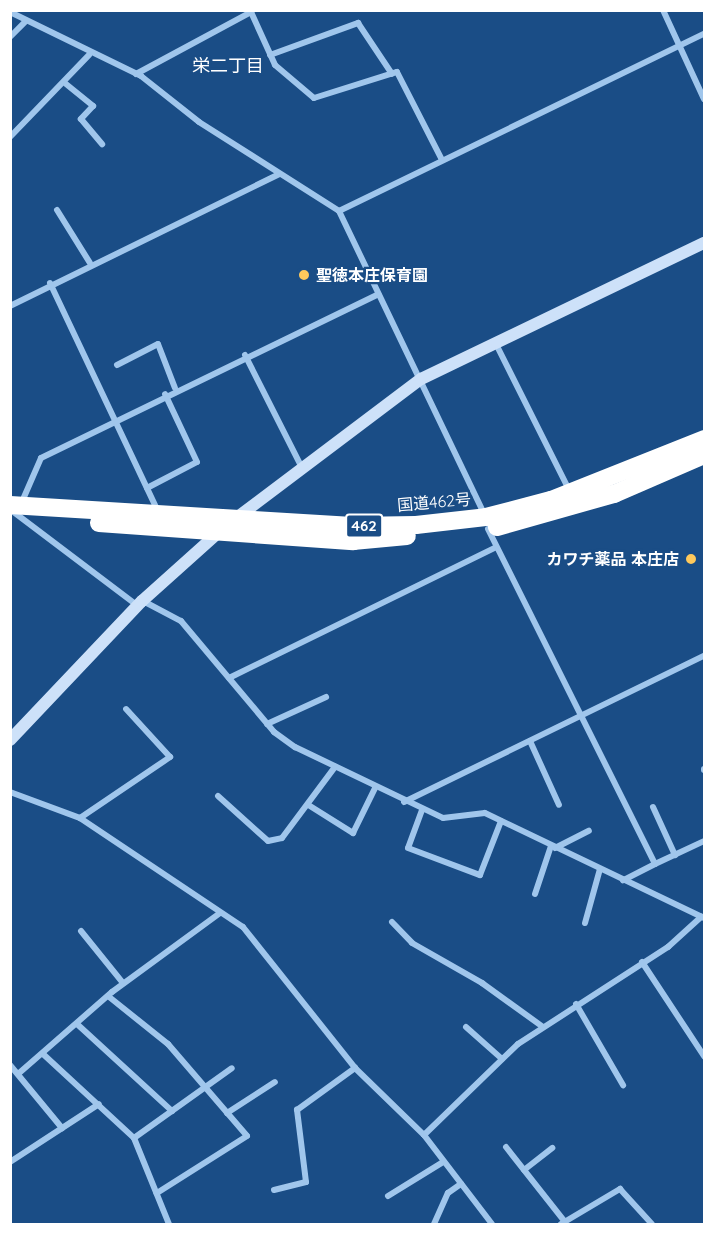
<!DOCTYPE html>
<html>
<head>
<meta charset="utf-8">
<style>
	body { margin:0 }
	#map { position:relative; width:715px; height:1235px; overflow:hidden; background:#1a4d86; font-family:Quicksand,"Noto Sans JP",sans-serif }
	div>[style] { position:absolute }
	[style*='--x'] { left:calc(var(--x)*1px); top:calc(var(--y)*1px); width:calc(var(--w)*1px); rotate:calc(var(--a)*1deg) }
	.street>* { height:6px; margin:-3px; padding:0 3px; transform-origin:3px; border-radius:3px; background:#a0c6ec }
	.secondary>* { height:12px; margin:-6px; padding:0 6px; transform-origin:6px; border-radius:6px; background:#cde1f9 }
	.highway>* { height:18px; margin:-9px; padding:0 9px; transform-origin:9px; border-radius:9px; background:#fff }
	.dots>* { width:16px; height:16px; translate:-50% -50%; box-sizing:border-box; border:3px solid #1a4d86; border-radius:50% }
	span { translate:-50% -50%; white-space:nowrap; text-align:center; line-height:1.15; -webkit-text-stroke:4.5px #1a4d86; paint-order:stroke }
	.shield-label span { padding:2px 4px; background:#1a4d86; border:2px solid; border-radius:4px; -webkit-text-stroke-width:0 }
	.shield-label { font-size:15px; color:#fff; font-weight:700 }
	.poi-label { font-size:16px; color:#fff; font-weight:700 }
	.left { translate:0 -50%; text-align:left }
	.right { translate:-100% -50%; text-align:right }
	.street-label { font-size:16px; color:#fff }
	.neighbourhood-label { font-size:18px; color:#fff }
	.frame { position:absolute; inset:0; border:12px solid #fff; pointer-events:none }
</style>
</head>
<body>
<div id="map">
	<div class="street">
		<div style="--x:663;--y:10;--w:98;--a:65.3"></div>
		<div style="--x:10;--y:12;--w:146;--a:26"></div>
		<div style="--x:141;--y:76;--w:74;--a:38.4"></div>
		<div style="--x:199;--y:122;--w:166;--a:32.4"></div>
		<div style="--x:339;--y:211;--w:336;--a:64.4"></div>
		<div style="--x:10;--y:37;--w:23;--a:-45"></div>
		<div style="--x:270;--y:55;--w:94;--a:-20"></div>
		<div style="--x:358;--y:23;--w:61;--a:56.3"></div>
		<div style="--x:136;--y:74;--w:131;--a:-28.3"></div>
		<div style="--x:251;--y:12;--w:58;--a:65.6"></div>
		<div style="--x:275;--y:65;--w:51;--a:40.2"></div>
		<div style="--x:314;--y:98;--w:87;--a:-17.4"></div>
		<div style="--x:397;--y:72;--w:99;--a:62.9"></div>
		<div style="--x:66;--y:84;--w:35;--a:39"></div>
		<div style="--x:93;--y:106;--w:18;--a:133"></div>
		<div style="--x:81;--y:119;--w:33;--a:50"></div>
		<div style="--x:10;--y:137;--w:114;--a:-46.1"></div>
		<div style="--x:57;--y:210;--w:62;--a:58.1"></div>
		<div style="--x:339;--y:211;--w:406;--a:-25.9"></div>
		<div style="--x:50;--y:283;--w:252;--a:64.7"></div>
		<div style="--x:10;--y:306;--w:300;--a:-26.1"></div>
		<div style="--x:496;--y:344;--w:163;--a:63.4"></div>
		<div style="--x:245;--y:355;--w:127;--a:63.2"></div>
		<div style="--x:117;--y:365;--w:46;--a:-27.1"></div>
		<div style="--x:158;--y:344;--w:47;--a:68.9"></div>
		<div style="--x:147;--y:488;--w:56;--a:-27.5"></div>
		<div style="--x:197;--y:462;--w:75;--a:-115.2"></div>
		<div style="--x:21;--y:504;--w:50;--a:-66.5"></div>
		<div style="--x:41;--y:458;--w:375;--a:-25.9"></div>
		<div style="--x:11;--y:510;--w:159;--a:37.1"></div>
		<div style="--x:488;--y:529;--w:374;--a:63.5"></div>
		<div style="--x:655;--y:864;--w:36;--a:153"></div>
		<div style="--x:143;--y:601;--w:43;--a:27.8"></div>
		<div style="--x:181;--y:621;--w:145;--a:50"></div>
		<div style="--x:274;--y:732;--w:26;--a:36"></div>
		<div style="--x:295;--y:747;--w:164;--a:25.6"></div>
		<div style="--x:443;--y:818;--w:42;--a:-6.8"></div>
		<div style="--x:485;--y:813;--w:243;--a:25.6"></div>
		<div style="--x:229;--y:678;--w:297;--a:-26.1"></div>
		<div style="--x:267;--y:724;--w:65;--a:-24.6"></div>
		<div style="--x:530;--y:741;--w:70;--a:65.6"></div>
		<div style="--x:704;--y:769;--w:1;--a:90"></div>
		<div style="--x:10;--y:792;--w:75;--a:20.4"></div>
		<div style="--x:80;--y:818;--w:196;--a:33.8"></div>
		<div style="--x:243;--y:927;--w:180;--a:51.5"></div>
		<div style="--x:355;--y:1068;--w:96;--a:44.2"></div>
		<div style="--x:424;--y:1135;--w:112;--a:52.6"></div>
		<div style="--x:218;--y:796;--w:67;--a:42"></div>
		<div style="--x:268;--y:841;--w:14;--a:-12"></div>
		<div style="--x:282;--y:838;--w:89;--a:-53.3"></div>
		<div style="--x:404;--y:802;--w:334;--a:-26"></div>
		<div style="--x:310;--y:806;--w:51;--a:32.1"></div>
		<div style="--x:353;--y:833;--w:50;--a:-63.9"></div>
		<div style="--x:653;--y:807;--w:53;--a:65.4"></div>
		<div style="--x:422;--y:810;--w:40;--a:110.2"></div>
		<div style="--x:408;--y:848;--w:77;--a:20.6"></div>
		<div style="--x:480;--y:875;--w:58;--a:-68.7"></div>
		<div style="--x:80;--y:818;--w:109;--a:-34.1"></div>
		<div style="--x:170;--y:757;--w:65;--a:-132.5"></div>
		<div style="--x:555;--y:848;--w:38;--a:-27"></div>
		<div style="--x:655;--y:864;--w:54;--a:-25.1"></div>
		<div style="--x:535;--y:894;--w:51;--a:-71.6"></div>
		<div style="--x:392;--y:922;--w:29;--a:46"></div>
		<div style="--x:412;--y:943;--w:81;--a:29.7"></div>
		<div style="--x:482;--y:983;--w:75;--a:35.8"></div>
		<div style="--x:585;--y:923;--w:56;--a:-74.5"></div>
		<div style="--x:81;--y:931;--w:67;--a:51.1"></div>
		<div style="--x:642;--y:962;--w:113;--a:56.6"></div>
		<div style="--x:108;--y:996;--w:77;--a:38.7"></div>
		<div style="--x:168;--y:1044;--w:121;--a:49.3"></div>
		<div style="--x:247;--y:1136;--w:107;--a:147.7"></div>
		<div style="--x:576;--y:1004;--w:94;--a:59.9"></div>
		<div style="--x:77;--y:1024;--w:129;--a:42.5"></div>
		<div style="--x:466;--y:1027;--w:48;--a:41.6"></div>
		<div style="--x:43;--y:1054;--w:124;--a:42.7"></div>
		<div style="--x:134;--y:1138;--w:93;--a:67.9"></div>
		<div style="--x:10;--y:1065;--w:82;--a:50.5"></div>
		<div style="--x:18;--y:1074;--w:125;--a:-41.1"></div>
		<div style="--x:112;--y:992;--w:134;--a:-36.2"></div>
		<div style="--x:227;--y:1113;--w:57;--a:-32.9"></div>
		<div style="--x:424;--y:1135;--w:131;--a:-44.1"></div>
		<div style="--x:518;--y:1044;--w:179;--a:-32.9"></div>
		<div style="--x:668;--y:947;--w:45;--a:-42.3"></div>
		<div style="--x:134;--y:1138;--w:120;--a:-35.5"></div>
		<div style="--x:506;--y:1147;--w:95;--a:51.8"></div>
		<div style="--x:10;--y:1162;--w:106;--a:-33.1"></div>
		<div style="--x:524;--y:1170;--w:36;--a:-38"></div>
		<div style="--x:274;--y:1190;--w:33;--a:-14"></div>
		<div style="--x:306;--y:1182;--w:73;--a:-97.1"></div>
		<div style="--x:297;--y:1110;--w:72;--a:-35.9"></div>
		<div style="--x:388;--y:1196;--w:65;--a:-31.7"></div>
		<div style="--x:434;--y:1224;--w:34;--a:-66"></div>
		<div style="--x:448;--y:1193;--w:16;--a:-35"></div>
		<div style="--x:561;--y:1224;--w:69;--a:-30.7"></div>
		<div style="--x:620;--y:1189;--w:47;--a:47.6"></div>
	</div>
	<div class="secondary">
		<div style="--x:235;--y:519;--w:233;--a:-37"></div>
		<div style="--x:421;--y:379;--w:314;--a:-25.7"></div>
		<div style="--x:10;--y:740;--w:192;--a:-46.5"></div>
		<div style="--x:142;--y:601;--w:106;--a:-41.9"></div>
	</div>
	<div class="highway">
		<div style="--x:10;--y:505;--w:343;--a:3.5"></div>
		<div style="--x:352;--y:526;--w:64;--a:-0.9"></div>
		<div style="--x:416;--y:525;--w:70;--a:-6.5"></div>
		<div style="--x:486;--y:517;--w:67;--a:-14.7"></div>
		<div style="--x:551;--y:500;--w:165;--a:-21.7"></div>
		<div style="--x:99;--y:523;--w:255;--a:4.1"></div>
		<div style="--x:353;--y:541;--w:54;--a:-5.3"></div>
		<div style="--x:497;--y:527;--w:122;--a:-15.8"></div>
		<div style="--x:614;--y:494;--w:98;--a:-23.4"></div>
	</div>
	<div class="dots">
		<div style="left:304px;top:275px;background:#fec95c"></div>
		<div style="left:691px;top:559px;background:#fec95c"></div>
	</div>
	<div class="shield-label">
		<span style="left:364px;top:526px">462</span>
	</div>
	<div class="poi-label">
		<span class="left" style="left:316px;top:275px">聖徳本庄保育園</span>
		<span class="right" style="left:679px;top:559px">カワチ薬品 本庄店</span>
	</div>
	<div class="street-label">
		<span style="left:434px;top:502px;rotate:-5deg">国道462号</span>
	</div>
	<div class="neighbourhood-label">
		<span style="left:228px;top:66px">栄二丁目</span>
	</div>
	<div class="frame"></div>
</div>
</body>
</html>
